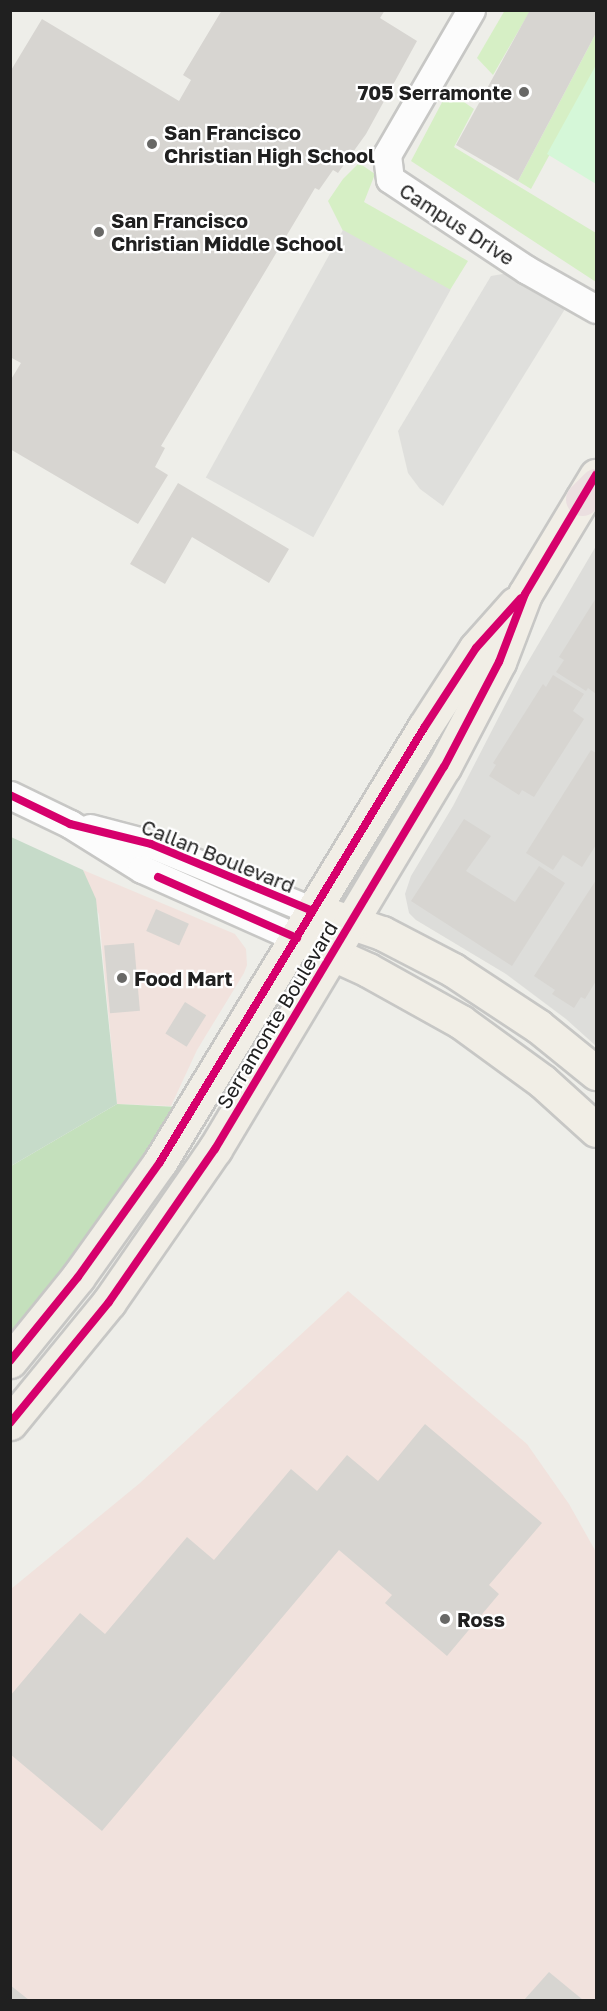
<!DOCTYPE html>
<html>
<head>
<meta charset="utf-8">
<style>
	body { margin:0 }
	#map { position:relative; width:607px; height:2011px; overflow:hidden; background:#eeeee9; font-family:"Golos Text",sans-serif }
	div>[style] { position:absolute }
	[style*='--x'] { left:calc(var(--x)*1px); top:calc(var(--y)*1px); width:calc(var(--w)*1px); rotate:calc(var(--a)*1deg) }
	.residential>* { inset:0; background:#ddddda }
	.commercial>* { inset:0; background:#f1e2dd }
	.grass>* { inset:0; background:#d6efc5 }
	.forest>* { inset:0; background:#c4e0bc }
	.cemetery>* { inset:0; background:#c6dbc9 }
	.park>* { inset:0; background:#d5f7d8 }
	.parking>* { inset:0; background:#dfdfdc; transform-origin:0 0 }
	.building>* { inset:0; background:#d7d5d1; transform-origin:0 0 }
	.roads { filter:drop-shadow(2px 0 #c7c7c5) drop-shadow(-2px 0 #c7c7c5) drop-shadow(0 2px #c7c7c5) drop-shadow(0 -2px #c7c7c5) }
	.minor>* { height:27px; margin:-13.5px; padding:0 13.5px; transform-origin:13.5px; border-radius:13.5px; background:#fcfcfc }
	.major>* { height:33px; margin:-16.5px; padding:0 16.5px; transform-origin:16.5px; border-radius:16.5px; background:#f1eee6 }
	.highway>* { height:33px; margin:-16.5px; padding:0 16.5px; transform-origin:16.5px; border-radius:16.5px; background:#ebdfe0 }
	.cycleway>* { height:8px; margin:-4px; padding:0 4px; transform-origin:4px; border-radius:4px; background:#d6006c }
	.dots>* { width:16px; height:16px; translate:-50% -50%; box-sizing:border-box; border:3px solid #fff; border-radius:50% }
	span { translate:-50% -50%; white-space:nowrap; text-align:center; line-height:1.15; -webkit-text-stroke:4.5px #fff; paint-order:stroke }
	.poi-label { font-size:20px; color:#202020; font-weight:700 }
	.right { translate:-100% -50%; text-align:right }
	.left { translate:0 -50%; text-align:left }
	.street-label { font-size:20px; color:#202020 }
	.frame { position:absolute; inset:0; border:12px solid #202020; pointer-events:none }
</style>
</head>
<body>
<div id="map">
	<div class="residential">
		<div style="clip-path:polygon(596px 546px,596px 1046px,566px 1019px,506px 974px,416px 920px,409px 913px,405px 894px,411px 876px,453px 806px,522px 672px)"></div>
	</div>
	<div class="commercial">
		<div style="clip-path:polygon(83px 870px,235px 934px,246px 949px,247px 965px,244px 973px,197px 1050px,171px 1106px,117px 1104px,99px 915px)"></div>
		<div style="clip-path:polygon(348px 1291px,527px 1444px,569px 1504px,596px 1552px,596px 2000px,11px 2000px,11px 1589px,140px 1483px)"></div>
	</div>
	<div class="grass">
		<div style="clip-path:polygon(505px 10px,530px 11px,493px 75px,477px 58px)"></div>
		<div style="clip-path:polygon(596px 33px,596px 69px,531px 189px,518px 181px)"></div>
		<div style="clip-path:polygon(448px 91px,474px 109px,454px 147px,596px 233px,596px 282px,411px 161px)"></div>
		<div style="clip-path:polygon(359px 163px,375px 174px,364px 202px,468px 261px,450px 290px,346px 237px,328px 201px,343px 179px)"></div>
	</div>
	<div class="forest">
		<div style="clip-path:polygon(117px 1104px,178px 1107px,150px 1153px,42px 1300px,11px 1337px,11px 1166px)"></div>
	</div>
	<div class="cemetery">
		<div style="clip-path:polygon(11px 837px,83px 870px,96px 899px,117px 1104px,11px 1166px)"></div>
	</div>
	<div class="park">
		<div style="clip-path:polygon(596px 65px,596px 184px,547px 154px)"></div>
	</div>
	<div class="parking">
		<div style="left:343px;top:230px;width:123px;height:283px;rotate:29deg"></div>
		<div style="clip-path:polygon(527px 270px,573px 296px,443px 506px,420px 489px,408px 473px,398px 431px,491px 276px)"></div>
	</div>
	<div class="building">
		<div style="clip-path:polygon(222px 10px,385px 10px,380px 18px,417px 41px,366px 134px,338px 173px,333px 170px,319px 190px,315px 188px,161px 446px,165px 448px,155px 467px,168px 475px,138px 524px,10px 449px,10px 381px,21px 363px,10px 357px,10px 72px,42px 19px,179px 101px,191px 80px,183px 75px)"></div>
		<div style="clip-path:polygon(530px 10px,596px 10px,596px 33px,518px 181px,456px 145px)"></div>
		<div style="clip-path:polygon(178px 483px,289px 549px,269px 583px,192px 537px,165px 584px,130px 564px)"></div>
		<div style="clip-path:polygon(596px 598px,596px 694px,588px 688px,586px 691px,556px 672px,564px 660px,559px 657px)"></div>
		<div style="clip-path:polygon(553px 675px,584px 694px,573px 711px,584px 719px,534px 797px,522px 790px,519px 795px,489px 776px,496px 765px,493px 763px,543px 684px,546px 687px)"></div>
		<div style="clip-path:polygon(591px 750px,596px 753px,596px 845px,582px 867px,563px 855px,553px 870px,526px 853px)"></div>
		<div style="clip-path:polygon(464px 819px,491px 836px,466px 871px,515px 902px,539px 866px,565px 883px,512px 966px,411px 901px)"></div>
		<div style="clip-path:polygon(596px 880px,596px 981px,585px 999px,581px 997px,574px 1008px,552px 994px,555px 990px,534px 976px)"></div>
		<div style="left:156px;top:909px;width:36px;height:24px;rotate:24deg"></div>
		<div style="left:134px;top:943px;width:68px;height:30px;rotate:85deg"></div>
		<div style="left:185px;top:1002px;width:25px;height:37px;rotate:32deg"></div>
		<div style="clip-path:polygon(425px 1424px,542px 1523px,489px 1585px,499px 1594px,447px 1656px,385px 1603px,392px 1595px,339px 1550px,102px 1831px,10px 1754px,10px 1696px,80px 1613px,105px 1634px,187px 1537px,214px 1560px,291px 1469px,317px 1491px,347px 1455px,378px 1481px)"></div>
		<div style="clip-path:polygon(549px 1972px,583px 2000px,524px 2000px)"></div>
		<div style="clip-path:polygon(10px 1985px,29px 2000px,10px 2000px)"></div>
	</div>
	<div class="roads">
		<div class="minor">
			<div style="--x:471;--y:10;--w:168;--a:120.1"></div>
			<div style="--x:387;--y:155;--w:24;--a:83"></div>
			<div style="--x:390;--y:179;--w:164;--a:33.6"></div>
			<div style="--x:527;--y:270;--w:79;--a:29.5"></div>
			<div style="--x:10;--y:795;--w:67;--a:25.8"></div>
			<div style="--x:70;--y:824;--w:85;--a:32"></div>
			<div style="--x:142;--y:869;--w:170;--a:24"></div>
			<div style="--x:90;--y:828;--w:63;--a:14.7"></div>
			<div style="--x:151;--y:844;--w:175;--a:22.5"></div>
		</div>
		<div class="major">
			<div style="--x:332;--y:916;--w:53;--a:18.8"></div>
			<div style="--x:382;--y:933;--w:80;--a:27.5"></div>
			<div style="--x:453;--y:970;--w:102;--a:33.4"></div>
			<div style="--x:538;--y:1026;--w:75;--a:39"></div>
			<div style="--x:313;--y:945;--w:60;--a:24.4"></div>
			<div style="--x:368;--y:970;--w:107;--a:29.2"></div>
			<div style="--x:461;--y:1022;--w:100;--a:36.1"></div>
			<div style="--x:542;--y:1081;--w:73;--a:42.2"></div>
			<div style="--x:10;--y:1361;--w:108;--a:-51"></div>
			<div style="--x:78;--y:1277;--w:141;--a:-54.5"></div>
			<div style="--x:160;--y:1162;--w:508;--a:-58.69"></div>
			<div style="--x:424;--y:728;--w:95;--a:-57"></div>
			<div style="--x:476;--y:648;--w:59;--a:-48.4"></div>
			<div style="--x:10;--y:1423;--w:156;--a:-50.7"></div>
			<div style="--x:109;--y:1302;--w:186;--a:-55.3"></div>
			<div style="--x:215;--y:1149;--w:445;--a:-59.1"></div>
			<div style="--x:444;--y:767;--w:119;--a:-62.4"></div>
			<div style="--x:499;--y:662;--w:73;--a:-69.1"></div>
			<div style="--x:525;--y:594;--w:138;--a:-59"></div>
		</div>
		<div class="highway">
			<div style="--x:582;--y:499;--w:20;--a:-45"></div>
		</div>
	</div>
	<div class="cycleway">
		<div style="--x:10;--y:795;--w:67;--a:25.8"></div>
		<div style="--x:70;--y:824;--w:83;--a:13.9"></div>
		<div style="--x:151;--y:844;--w:175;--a:22.5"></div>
		<div style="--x:158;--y:877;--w:152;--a:23.7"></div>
		<div style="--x:10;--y:1361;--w:108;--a:-51"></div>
		<div style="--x:78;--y:1277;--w:141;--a:-54.5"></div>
		<div style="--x:160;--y:1162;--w:508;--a:-58.69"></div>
		<div style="--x:424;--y:728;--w:95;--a:-57"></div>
		<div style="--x:476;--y:648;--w:67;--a:-48"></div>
		<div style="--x:10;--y:1423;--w:156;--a:-50.7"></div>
		<div style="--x:109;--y:1302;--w:186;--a:-55.3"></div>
		<div style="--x:215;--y:1149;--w:445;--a:-59.1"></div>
		<div style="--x:444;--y:767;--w:119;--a:-62.4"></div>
		<div style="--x:499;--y:662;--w:73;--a:-69.1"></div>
		<div style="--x:525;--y:594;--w:139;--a:-59.2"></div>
	</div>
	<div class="dots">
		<div style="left:524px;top:92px;background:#686866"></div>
		<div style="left:152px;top:144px;background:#686866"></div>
		<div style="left:99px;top:232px;background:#686866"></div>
		<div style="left:122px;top:978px;background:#686866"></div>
		<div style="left:445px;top:1619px;background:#686866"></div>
	</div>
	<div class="poi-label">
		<span class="right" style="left:512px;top:92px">705 Serramonte</span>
		<span class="left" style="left:164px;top:144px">San Francisco<br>Christian High School</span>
		<span class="left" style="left:111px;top:232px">San Francisco<br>Christian Middle School</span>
		<span class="left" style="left:134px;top:978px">Food Mart</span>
		<span class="left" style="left:457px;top:1619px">Ross</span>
	</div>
	<div class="street-label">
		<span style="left:457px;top:224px;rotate:33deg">Campus Drive</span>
		<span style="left:218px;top:856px;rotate:22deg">Callan Boulevard</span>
		<span style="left:277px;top:1015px;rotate:-59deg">Serramonte Boulevard</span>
	</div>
	<div class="frame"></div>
</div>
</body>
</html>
